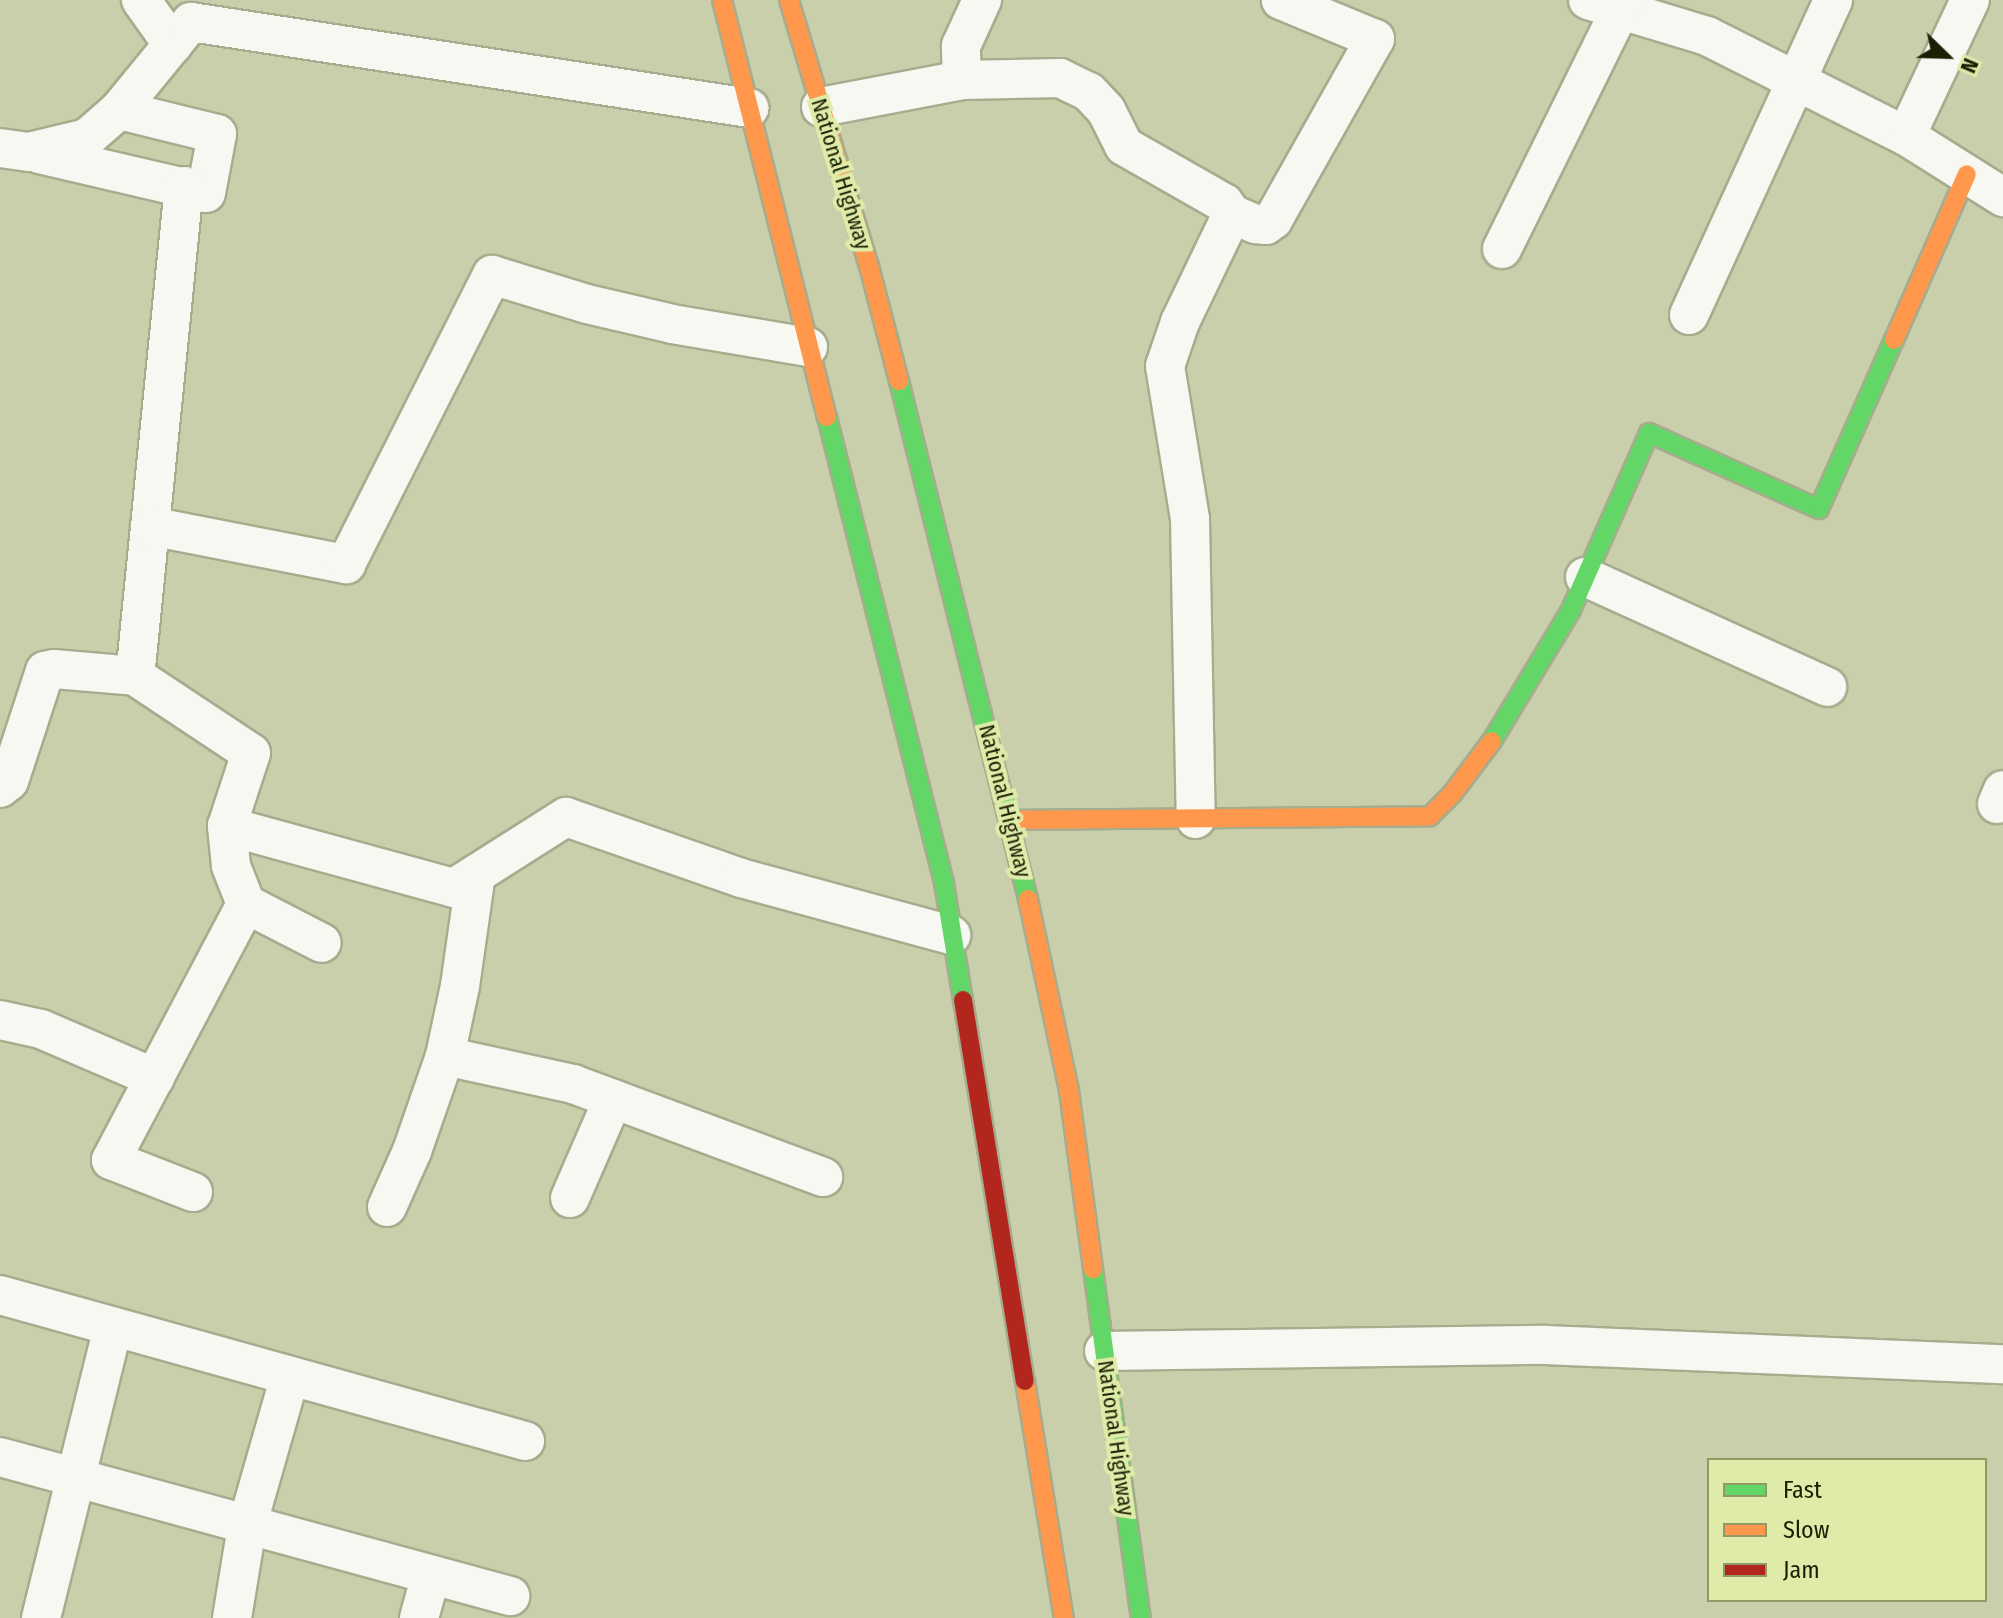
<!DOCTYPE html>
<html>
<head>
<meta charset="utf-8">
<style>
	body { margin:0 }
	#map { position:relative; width:2003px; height:1618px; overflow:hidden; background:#c8cfaa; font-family:"Fira Sans Condensed",sans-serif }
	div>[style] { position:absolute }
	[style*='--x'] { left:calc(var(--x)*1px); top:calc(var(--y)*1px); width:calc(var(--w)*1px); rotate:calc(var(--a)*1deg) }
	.roads { filter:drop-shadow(2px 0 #a6ac8e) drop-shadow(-2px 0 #a6ac8e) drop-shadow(0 2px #a6ac8e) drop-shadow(0 -2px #a6ac8e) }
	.street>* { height:38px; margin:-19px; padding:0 19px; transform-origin:19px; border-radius:19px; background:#f7f8f2 }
	.fast>* { height:18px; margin:-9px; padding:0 9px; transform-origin:9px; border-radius:9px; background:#63d668 }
	.slow>* { height:18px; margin:-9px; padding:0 9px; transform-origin:9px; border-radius:9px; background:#ff974d }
	.jam>* { height:18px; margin:-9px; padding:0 9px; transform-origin:9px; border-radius:9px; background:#b3261e }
	span { translate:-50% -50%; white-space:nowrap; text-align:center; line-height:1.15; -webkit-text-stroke:8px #dfeba8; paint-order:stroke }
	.street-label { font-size:22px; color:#1b1f04 }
	.legend { position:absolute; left:1707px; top:1458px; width:280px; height:144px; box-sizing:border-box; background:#dfeba8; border:2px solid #919966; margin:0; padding:10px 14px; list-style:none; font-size:24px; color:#1b1f04 }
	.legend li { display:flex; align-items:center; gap:16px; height:40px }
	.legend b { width:40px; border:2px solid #919966 }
	.north { position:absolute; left:1907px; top:16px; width:80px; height:80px; -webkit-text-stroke:6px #dfeba8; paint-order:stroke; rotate:113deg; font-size:22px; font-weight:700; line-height:32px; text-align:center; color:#1b1f04 }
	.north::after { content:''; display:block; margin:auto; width:28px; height:36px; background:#1b1f04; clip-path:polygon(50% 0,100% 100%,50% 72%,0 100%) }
</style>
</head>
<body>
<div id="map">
	<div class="roads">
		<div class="street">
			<div style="--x:141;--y:0;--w:55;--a:54.6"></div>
			<div style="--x:1588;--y:0;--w:124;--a:16.8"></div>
			<div style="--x:1707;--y:36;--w:223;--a:26.7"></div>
			<div style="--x:1906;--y:136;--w:115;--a:32.2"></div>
			<div style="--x:962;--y:80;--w:34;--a:-92"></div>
			<div style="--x:961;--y:46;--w:51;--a:-65.5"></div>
			<div style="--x:821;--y:107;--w:144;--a:-10.8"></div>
			<div style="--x:962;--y:80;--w:98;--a:-1.2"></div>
			<div style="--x:1060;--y:78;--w:32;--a:26"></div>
			<div style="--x:1089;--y:92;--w:25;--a:47"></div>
			<div style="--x:1106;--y:110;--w:40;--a:63.4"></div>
			<div style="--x:1124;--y:146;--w:115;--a:29.7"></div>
			<div style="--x:1224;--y:203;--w:14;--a:54"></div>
			<div style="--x:1232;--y:214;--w:120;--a:115.7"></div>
			<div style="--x:1180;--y:322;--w:46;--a:108.8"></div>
			<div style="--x:1165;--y:366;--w:155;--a:80.7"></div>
			<div style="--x:1190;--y:519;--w:300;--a:88.9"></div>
			<div style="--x:1906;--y:136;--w:150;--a:-64.8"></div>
			<div style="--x:0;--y:148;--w:29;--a:8"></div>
			<div style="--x:29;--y:152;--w:60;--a:-13.6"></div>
			<div style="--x:87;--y:138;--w:43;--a:-41.2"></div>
			<div style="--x:119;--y:110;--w:114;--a:-50.7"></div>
			<div style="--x:191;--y:22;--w:565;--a:8.76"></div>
			<div style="--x:39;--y:154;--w:171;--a:13.1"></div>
			<div style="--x:206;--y:193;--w:60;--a:-79.4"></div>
			<div style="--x:217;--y:134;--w:101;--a:-166.2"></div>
			<div style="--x:184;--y:186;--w:492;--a:95.7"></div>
			<div style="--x:135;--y:676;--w:139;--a:33.6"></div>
			<div style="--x:251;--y:753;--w:77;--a:108.2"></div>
			<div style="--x:227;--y:826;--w:40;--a:84.3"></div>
			<div style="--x:231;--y:866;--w:41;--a:68.5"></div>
			<div style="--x:246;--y:904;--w:85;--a:27.2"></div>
			<div style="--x:1232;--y:214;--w:26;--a:23"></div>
			<div style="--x:1256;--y:224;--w:10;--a:6"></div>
			<div style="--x:1266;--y:225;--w:9;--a:-36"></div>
			<div style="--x:1273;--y:220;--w:208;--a:-60.6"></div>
			<div style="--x:1375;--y:39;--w:102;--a:-157.5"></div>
			<div style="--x:1502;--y:249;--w:269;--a:-63.7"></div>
			<div style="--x:1689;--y:315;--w:346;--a:-65.4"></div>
			<div style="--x:150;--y:526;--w:200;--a:11"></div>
			<div style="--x:346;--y:564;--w:324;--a:-63.2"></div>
			<div style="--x:492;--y:275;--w:99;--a:17"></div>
			<div style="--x:587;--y:304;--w:87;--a:13.2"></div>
			<div style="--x:672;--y:324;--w:138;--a:9.6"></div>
			<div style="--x:1585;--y:577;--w:266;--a:24.4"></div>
			<div style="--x:0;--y:788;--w:11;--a:-38"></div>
			<div style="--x:9;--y:781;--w:116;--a:-71.9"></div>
			<div style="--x:45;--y:671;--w:9;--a:-13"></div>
			<div style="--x:54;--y:669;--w:81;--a:4.9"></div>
			<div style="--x:1997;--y:804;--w:15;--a:-67"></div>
			<div style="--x:227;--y:826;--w:235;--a:15.3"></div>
			<div style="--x:454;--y:888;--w:133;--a:-32.4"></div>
			<div style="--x:566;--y:817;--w:185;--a:19.2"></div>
			<div style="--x:741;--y:878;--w:218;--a:15.2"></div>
			<div style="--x:0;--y:1020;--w:42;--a:12.4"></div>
			<div style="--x:41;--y:1029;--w:124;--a:23.3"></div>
			<div style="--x:445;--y:1056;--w:131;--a:12.3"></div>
			<div style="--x:573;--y:1084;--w:267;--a:20.4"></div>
			<div style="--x:193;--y:1192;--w:88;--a:-158.7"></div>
			<div style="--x:111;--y:1160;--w:289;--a:-62.2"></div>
			<div style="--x:570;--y:1198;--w:108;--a:-66.5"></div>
			<div style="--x:387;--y:1207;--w:61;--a:-65.9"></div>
			<div style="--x:412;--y:1151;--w:101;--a:-70.8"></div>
			<div style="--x:445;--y:1056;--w:72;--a:-77.9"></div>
			<div style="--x:460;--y:986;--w:113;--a:-81.9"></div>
			<div style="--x:0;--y:1295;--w:545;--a:15.54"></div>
			<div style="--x:1104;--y:1351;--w:441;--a:-0.8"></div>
			<div style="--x:1545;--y:1345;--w:458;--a:2.4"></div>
			<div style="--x:0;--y:1457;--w:529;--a:15.25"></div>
			<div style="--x:41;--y:1618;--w:300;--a:-76.1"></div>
			<div style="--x:232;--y:1618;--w:93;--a:-80.7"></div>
			<div style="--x:247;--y:1526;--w:156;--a:-74"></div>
			<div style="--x:419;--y:1618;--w:45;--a:-74.4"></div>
		</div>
		<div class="fast">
			<div style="--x:899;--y:381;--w:534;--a:76.02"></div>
			<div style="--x:827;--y:417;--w:480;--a:75.9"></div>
			<div style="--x:944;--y:883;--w:119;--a:80.8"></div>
			<div style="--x:1492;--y:741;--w:153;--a:-58.9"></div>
			<div style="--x:1571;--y:610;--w:193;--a:-66.2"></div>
			<div style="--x:1649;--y:433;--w:186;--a:24.1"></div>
			<div style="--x:1819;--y:509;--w:185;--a:-66.1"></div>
			<div style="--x:1093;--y:1269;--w:352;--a:82.2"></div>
		</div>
		<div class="slow">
			<div style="--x:722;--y:0;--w:430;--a:75.9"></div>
			<div style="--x:789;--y:0;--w:278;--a:73.3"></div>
			<div style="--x:869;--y:266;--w:119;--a:75.4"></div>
			<div style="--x:1894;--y:340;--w:181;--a:-66.3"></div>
			<div style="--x:1011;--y:820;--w:419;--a:-0.5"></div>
			<div style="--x:1430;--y:816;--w:31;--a:-45"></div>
			<div style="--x:1452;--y:794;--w:66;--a:-53"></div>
			<div style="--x:1028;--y:899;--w:196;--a:77.9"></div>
			<div style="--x:1069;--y:1091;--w:180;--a:82.3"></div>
			<div style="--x:1025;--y:1381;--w:240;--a:80.7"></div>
		</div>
		<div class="jam">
			<div style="--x:963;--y:1000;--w:386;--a:80.8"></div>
		</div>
	</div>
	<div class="street-label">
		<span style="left:841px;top:174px;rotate:73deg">National Highway</span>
		<span style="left:1005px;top:801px;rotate:76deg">National Highway</span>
		<span style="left:1116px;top:1438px;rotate:82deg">National Highway</span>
	</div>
	<ul class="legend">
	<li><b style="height:10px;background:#63d668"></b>Fast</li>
	<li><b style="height:10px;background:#ff974d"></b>Slow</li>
	<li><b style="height:10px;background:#b3261e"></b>Jam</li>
	</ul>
	<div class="north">N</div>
</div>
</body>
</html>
